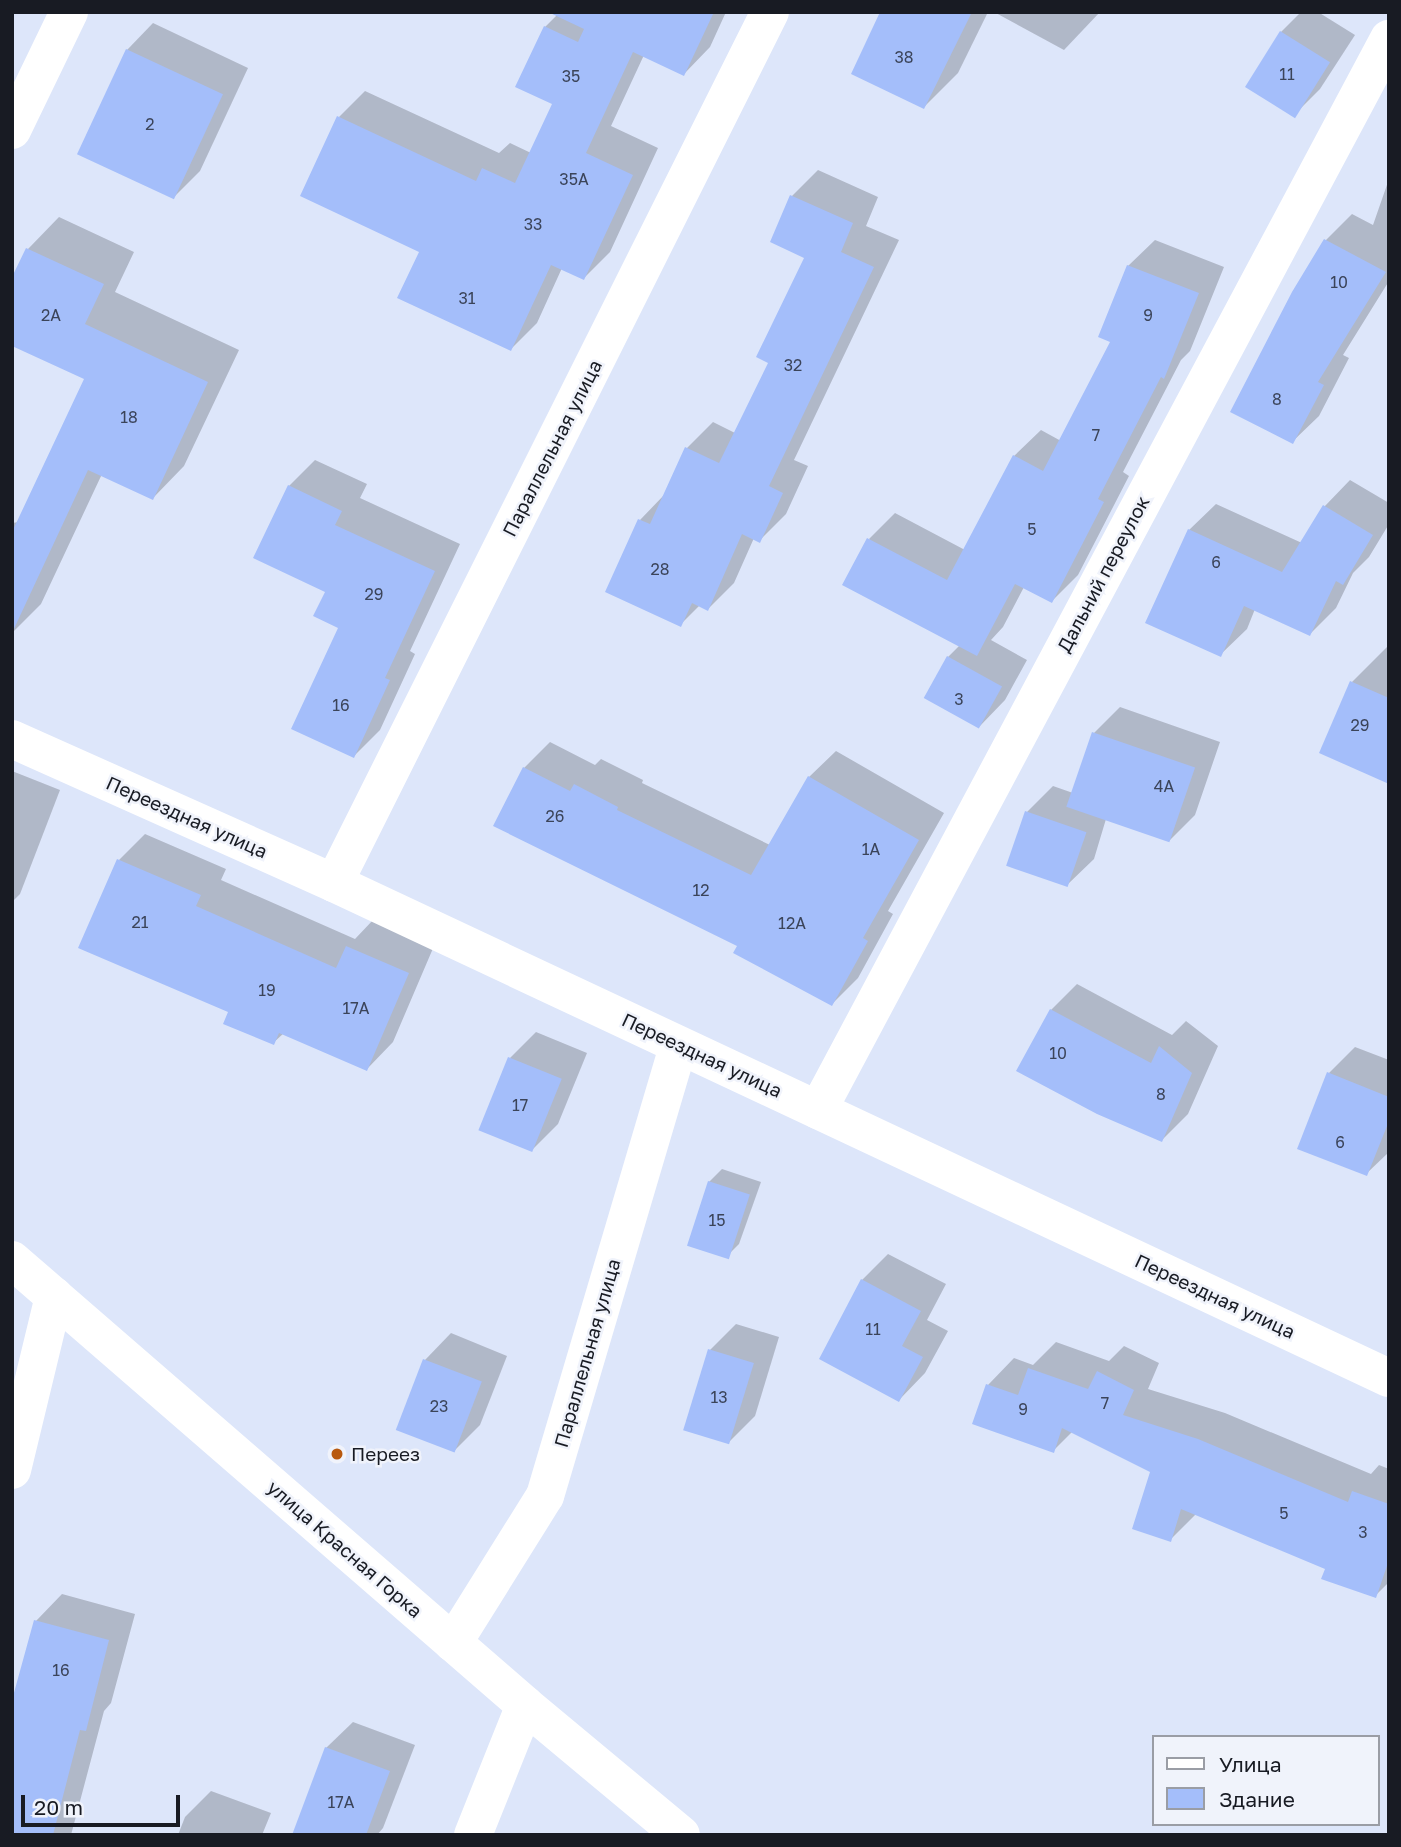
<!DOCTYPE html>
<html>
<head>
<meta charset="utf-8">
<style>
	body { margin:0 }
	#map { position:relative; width:1401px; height:1847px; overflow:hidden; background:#dde6fa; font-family:"Golos Text",sans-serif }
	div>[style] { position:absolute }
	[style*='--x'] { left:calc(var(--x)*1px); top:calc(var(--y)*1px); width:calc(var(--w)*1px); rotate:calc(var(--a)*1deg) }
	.shadow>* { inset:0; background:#0003 }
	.building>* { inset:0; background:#a4befa; transform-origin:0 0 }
	.minor>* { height:38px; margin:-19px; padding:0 19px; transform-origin:19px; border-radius:19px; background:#fff }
	.dots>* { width:19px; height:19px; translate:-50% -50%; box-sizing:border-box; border:4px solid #f0f3fb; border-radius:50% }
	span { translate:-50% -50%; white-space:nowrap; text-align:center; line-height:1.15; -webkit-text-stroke:5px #f0f3fb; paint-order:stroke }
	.number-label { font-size:16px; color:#3b4459 }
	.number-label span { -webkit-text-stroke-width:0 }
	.street-label { font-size:19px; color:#181b23 }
	.poi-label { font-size:19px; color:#181b23 }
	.left { translate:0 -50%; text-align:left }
	.frame { position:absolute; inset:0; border:14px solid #181b23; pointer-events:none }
	.legend { position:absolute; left:1152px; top:1735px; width:228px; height:91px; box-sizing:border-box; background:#f0f3fb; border:2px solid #9a9da5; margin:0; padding:9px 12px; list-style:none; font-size:21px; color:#181b23 }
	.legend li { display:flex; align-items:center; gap:14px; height:35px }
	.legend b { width:35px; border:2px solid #9a9da5 }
	.scale { position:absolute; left:21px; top:1795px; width:159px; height:32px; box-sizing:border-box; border:4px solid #181b23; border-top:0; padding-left:9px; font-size:21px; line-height:24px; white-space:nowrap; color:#181b23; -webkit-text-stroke:5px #f0f3fb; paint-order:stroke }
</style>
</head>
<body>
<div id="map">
	<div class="shadow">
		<div style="clip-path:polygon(560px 12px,726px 12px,710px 47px,684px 74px,644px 55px,611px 126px,658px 148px,610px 252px,584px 278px,562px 268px,537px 323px,511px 349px,421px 251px,339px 117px,365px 91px,499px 153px,510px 143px,531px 153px,555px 103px,545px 27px)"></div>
		<div style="clip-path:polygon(882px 12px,988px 12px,958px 73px,924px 107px)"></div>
		<div style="clip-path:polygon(994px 12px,1100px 12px,1064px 50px)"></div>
		<div style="clip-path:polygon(1301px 12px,1318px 12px,1355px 35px,1320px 89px,1294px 115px,1281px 32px)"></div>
		<div style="clip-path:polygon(153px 23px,248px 68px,200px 171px,174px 197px,127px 50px)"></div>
		<div style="clip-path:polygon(818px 170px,878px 197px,866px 226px,899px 240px,794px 460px,808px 466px,786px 514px,759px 541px,754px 538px,734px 583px,708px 609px,700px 605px,680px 625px,640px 520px,665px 494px,687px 448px,713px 422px,735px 433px,770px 362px,806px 257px,792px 196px)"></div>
		<div style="clip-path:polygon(1389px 179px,1389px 281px,1343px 355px,1349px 358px,1319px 416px,1292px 442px,1326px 240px,1352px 214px,1373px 225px)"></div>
		<div style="clip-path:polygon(59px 217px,134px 252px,115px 292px,239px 350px,184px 466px,153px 498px,102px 474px,41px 604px,12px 633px,12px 523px,19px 522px,86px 378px,28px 249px)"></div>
		<div style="clip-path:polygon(1155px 240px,1224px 267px,1190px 351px,1181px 360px,1123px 472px,1129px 476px,1078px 575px,1052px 601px,1024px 587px,1003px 627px,991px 640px,1027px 660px,1005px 700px,979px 727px,925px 697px,948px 657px,960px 645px,869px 539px,895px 513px,965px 550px,1014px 456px,1041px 430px,1061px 441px,1113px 341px,1128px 266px)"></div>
		<div style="clip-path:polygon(315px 460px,367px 484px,360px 498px,460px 544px,410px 651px,415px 654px,380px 730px,354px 756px,340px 627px,289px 486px)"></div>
		<div style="clip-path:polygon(1350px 480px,1389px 503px,1389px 524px,1369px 557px,1353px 573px,1336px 608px,1310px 634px,1255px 609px,1247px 629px,1220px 655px,1189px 530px,1216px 504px,1302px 543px,1324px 507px)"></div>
		<div style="clip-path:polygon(1389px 645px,1389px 782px,1352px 682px)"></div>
		<div style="clip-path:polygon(1120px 707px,1220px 742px,1195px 815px,1169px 841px,1106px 819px,1094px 859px,1067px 885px,1027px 812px,1053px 786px,1073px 793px,1094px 733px)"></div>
		<div style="clip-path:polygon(550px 742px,595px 765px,601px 759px,643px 780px,642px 783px,770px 845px,809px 777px,836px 751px,944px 813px,888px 911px,893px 914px,858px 978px,832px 1004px,739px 945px,524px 768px)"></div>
		<div style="clip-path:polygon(12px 771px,60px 790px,20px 894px,12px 902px)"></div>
		<div style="clip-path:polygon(145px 834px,226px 869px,221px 880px,355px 939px,373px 920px,434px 946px,393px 1042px,367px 1069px,284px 1033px,273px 1043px,230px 1011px,119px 860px)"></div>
		<div style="clip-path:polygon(1077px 984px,1172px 1035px,1186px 1021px,1218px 1046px,1188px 1114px,1162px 1140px,1051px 1010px)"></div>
		<div style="clip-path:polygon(536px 1032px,587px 1053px,558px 1124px,531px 1151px,510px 1058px)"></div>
		<div style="clip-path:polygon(1355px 1047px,1389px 1060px,1389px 1152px,1366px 1174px,1329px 1073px)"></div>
		<div style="clip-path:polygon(722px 1169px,761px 1182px,739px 1244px,726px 1257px,709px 1182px)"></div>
		<div style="clip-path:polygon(888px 1254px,946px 1284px,927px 1320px,948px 1331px,925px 1373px,899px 1400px,862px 1280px)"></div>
		<div style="clip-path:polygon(736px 1324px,779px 1337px,755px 1416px,728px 1443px,710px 1350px)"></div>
		<div style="clip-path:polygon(451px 1333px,507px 1356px,480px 1425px,454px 1451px,425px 1360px)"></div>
		<div style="clip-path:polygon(1056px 1342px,1109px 1361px,1124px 1346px,1159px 1363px,1148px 1389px,1225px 1413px,1371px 1474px,1379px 1465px,1389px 1469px,1389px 1582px,1375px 1596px,1327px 1568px,1197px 1513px,1170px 1540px,1152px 1471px,1073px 1431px,1053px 1451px,975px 1423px,988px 1385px,1014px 1358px,1033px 1365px)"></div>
		<div style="clip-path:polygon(62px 1594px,135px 1614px,111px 1703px,104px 1711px,71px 1835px,12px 1835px,36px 1621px)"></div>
		<div style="clip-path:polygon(353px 1722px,415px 1745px,383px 1828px,377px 1835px,304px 1835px,326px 1748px)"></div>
		<div style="clip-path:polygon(211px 1791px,271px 1813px,262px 1835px,178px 1835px,185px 1817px)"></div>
	</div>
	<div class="building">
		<div style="clip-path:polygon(548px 12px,714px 12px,684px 76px,633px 52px,586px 153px,633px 175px,584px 280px,551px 265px,511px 351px,397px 298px,419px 252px,300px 196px,337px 116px,476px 181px,482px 168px,515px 183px,552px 104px,515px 87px,544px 26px,578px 42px,584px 29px)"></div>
		<div style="clip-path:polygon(880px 12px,972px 12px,924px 109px,851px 74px)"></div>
		<div style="left:1280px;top:31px;width:59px;height:66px;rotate:32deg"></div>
		<div style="left:126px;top:49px;width:107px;height:116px;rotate:25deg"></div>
		<div style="clip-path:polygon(790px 195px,853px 223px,841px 252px,874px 267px,769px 486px,783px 493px,760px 543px,742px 534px,708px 611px,692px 603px,681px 627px,605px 592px,638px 519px,650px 524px,685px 447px,719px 463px,768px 363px,756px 357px,804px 258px,770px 242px)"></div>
		<div style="clip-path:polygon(1324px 239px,1386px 272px,1318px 382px,1324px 385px,1293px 444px,1230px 412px,1292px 292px)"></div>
		<div style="clip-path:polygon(26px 248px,104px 284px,85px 324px,208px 382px,153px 500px,88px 470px,12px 633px,12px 532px,84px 379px,12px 346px,12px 277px)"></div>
		<div style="clip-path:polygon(1127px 265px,1199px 293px,1164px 379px,1161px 377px,1098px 499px,1104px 502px,1052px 603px,1015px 584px,977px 656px,842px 585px,867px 538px,947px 580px,1013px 455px,1043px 471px,1110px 342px,1098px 337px)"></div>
		<div style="clip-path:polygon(288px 485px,342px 511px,335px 525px,435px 571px,385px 678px,390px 680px,354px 758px,291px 729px,338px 628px,313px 616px,325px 592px,253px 558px)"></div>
		<div style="clip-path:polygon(1323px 505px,1373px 535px,1343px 585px,1336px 581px,1310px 636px,1244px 606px,1221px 657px,1145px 623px,1188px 529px,1282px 572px)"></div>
		<div style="left:947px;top:656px;width:63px;height:48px;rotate:29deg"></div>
		<div style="clip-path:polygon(1350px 681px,1389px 698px,1389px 784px,1319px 753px)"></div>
		<div style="left:1092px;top:732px;width:109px;height:79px;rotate:19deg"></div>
		<div style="clip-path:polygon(523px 767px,570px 791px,574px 784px,618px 807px,617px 810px,751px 875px,808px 776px,919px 840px,863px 938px,868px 941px,832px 1006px,733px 953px,737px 946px,493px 826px)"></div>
		<div style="left:1025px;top:811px;width:65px;height:58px;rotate:19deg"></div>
		<div style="clip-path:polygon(117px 859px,201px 895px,196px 906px,336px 968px,346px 946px,409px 973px,367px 1071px,279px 1033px,274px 1045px,223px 1024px,228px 1012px,78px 948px)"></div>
		<div style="clip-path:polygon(1050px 1009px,1151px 1063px,1159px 1046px,1192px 1073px,1162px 1142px,1097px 1114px,1016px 1071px)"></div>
		<div style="left:508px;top:1057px;width:58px;height:79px;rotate:22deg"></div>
		<div style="clip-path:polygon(1327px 1072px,1389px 1097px,1389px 1121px,1367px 1176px,1297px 1149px)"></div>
		<div style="left:708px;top:1181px;width:44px;height:68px;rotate:18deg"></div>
		<div style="clip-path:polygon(861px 1279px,921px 1311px,902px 1346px,923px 1357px,899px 1402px,819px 1359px)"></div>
		<div style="left:708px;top:1349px;width:48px;height:85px;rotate:17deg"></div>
		<div style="left:423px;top:1359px;width:63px;height:76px;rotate:21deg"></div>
		<div style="clip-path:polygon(1028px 1368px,1088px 1389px,1097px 1371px,1134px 1390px,1123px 1415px,1198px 1439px,1348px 1502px,1352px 1491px,1389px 1504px,1389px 1560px,1376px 1598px,1321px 1579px,1325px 1569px,1181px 1509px,1171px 1542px,1132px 1529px,1150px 1472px,1062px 1428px,1054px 1453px,972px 1424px,986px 1384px,1018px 1395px)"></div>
		<div style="clip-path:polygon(34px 1620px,109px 1640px,86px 1731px,80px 1730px,53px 1835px,12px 1835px,12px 1700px)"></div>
		<div style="clip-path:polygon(325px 1747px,390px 1771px,366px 1835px,292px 1835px)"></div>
	</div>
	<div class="minor">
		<div style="--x:12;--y:130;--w:131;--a:-64.2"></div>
		<div style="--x:12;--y:739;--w:353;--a:24.1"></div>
		<div style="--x:334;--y:883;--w:1165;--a:25.14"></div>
		<div style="--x:334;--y:883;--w:974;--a:-63.41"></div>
		<div style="--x:818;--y:1110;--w:1214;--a:-61.94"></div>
		<div style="--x:12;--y:1260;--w:679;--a:40.94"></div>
		<div style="--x:525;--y:1705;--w:203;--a:39.8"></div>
		<div style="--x:12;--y:1470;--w:179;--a:-76.4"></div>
		<div style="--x:453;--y:1643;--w:173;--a:-58"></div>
		<div style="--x:545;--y:1496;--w:470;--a:-73.5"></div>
		<div style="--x:473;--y:1835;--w:140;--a:-68.2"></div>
	</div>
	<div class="dots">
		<div style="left:337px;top:1454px;background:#b8590e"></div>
	</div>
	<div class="number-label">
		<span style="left:904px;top:57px">38</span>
		<span style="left:1287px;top:74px">11</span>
		<span style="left:571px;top:76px">35</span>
		<span style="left:150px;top:124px">2</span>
		<span style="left:574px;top:179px">35А</span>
		<span style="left:533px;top:224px">33</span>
		<span style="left:1339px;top:282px">10</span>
		<span style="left:467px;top:298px">31</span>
		<span style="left:51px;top:315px">2А</span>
		<span style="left:1148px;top:315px">9</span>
		<span style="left:793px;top:365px">32</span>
		<span style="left:1277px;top:399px">8</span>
		<span style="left:129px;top:417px">18</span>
		<span style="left:1096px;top:435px">7</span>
		<span style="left:1032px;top:529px">5</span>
		<span style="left:1216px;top:562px">6</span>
		<span style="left:660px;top:569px">28</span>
		<span style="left:374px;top:594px">29</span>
		<span style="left:959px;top:699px">3</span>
		<span style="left:341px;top:705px">16</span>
		<span style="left:1360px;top:725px">29</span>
		<span style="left:1164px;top:786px">4А</span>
		<span style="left:555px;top:816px">26</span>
		<span style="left:871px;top:849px">1А</span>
		<span style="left:701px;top:890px">12</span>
		<span style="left:140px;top:922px">21</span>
		<span style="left:792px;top:923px">12А</span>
		<span style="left:267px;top:990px">19</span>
		<span style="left:356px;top:1008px">17А</span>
		<span style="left:1058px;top:1053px">10</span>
		<span style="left:1161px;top:1094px">8</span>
		<span style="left:520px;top:1105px">17</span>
		<span style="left:1340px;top:1142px">6</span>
		<span style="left:717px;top:1220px">15</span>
		<span style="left:873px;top:1329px">11</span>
		<span style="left:719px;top:1397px">13</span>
		<span style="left:1105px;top:1403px">7</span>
		<span style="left:439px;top:1406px">23</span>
		<span style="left:1023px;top:1409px">9</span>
		<span style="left:1284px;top:1513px">5</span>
		<span style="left:1363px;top:1532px">3</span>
		<span style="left:61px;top:1670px">16</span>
		<span style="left:341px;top:1802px">17А</span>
	</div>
	<div class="street-label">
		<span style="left:552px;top:448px;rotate:-63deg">Параллельная улица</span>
		<span style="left:1103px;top:574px;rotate:-62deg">Дальний переулок</span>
		<span style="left:187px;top:817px;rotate:24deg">Переездная улица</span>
		<span style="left:702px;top:1055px;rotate:25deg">Переездная улица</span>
		<span style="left:1215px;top:1296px;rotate:25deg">Переездная улица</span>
		<span style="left:587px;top:1353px;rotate:-74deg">Параллельная улица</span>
		<span style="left:345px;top:1549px;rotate:41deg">улица Красная Горка</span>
	</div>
	<div class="poi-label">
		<span class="left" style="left:351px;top:1454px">Переез</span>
	</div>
	<div class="frame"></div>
	<ul class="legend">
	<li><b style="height:9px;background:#fff"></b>Улица</li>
	<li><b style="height:19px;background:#a4befa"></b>Здание</li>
	</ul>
	<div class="scale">20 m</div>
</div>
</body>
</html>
